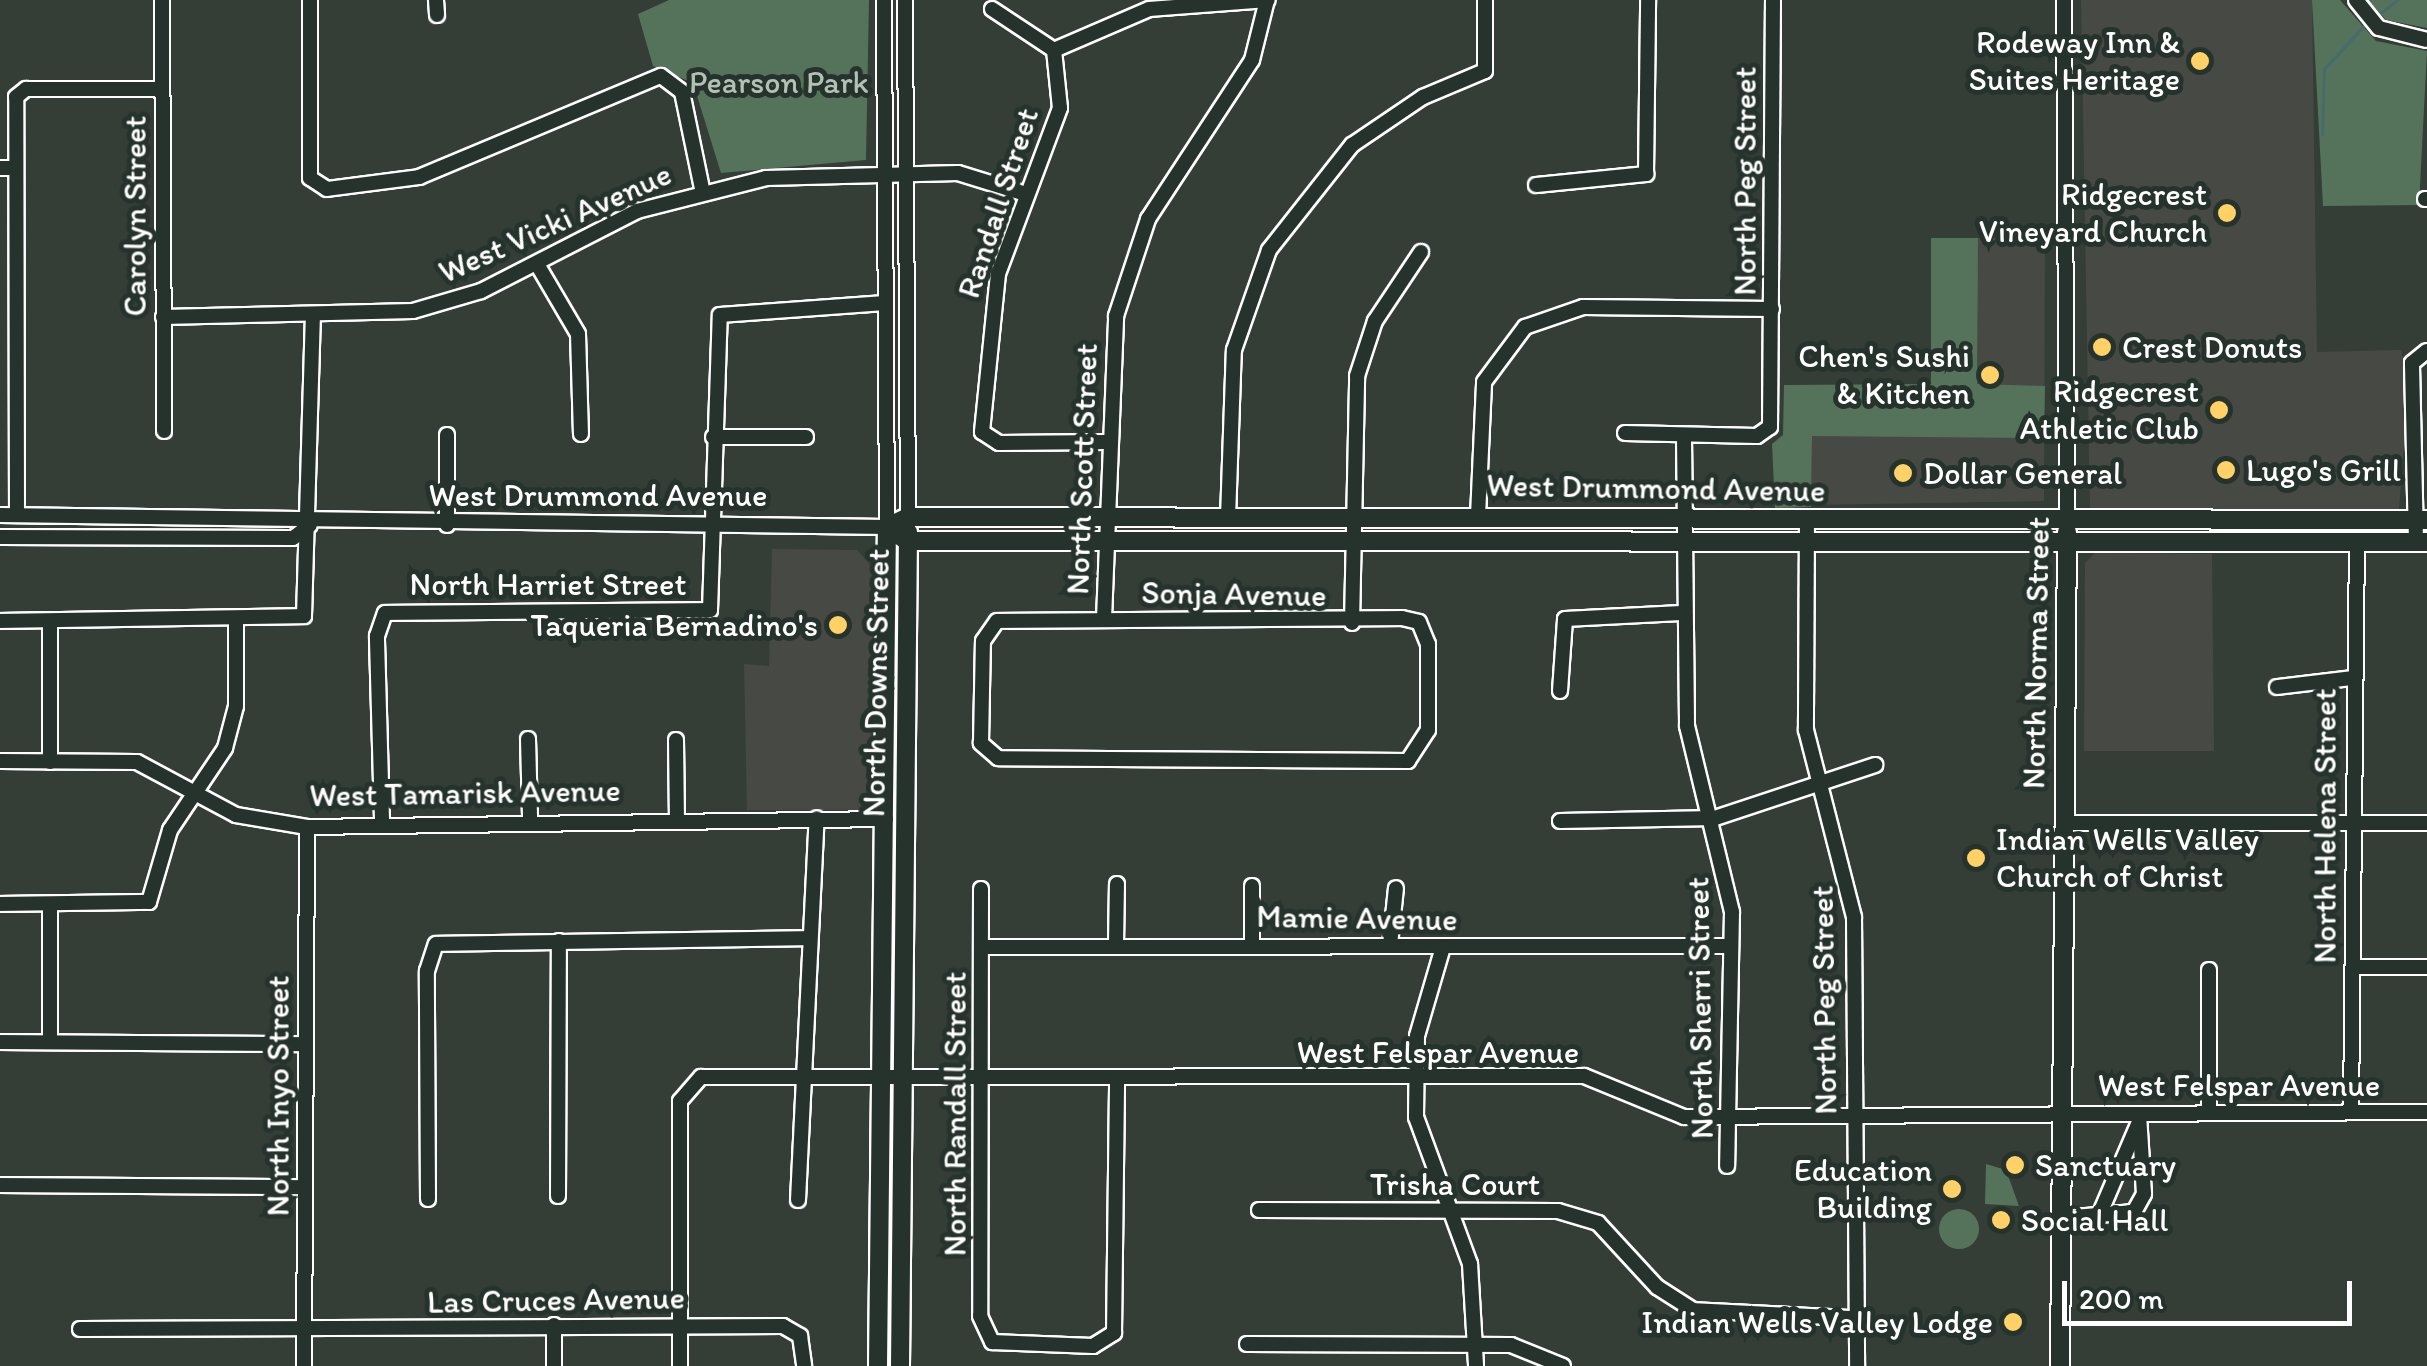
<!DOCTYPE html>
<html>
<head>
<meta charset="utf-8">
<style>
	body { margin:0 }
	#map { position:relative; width:2427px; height:1366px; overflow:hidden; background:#353d37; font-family:Itim,sans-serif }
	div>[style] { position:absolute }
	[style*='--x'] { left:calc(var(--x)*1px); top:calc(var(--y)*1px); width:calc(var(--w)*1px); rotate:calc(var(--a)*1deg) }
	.built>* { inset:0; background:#474a44 }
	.green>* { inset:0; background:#55735b }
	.round { border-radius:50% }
	.stream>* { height:2.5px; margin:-1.25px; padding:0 1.25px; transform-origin:1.25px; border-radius:1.25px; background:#476a6d }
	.roads { filter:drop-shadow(2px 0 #fff) drop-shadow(-2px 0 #fff) drop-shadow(0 2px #fff) drop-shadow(0 -2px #fff) }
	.minor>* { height:14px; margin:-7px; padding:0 7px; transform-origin:7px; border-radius:7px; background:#26332d }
	.major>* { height:18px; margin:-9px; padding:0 9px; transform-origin:9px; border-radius:9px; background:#26332d }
	.dots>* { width:28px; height:28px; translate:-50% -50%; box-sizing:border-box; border:5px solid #26332d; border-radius:50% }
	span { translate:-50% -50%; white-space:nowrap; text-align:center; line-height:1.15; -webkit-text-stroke:10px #26332d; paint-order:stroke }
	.poi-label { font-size:32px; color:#fff }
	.right { translate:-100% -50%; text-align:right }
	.left { translate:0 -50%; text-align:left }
	.park-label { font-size:32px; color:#b2c0b5 }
	.street-label { font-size:32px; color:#fff }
	.scale { position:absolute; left:2062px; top:1281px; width:290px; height:45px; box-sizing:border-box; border:5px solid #fff; border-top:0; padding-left:12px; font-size:30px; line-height:35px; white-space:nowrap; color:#fff; -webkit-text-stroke:8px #26332d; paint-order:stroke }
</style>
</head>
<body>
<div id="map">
	<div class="built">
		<div style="clip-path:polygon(2081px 0,2312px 0,2317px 352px,2401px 350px,2409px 381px,2399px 509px,2090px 510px)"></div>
		<div style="clip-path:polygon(1931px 238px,2045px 238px,2044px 501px,1811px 505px,1812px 436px,1931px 436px)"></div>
		<div style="clip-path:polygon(772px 549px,857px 550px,874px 569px,869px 792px,858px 810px,747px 810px,744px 664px,769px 666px)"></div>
		<div style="clip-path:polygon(2095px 553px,2212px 554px,2214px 751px,2084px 751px,2085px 563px)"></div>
	</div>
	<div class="green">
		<div style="clip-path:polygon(669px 0,869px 0,866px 160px,721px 173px,693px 83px,653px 66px,638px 14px)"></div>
		<div style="clip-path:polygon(2312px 0,2340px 0,2376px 41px,2427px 51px,2419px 205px,2323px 206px)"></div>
		<div style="clip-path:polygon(2368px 0,2427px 0,2427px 28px,2386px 20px)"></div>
		<div style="clip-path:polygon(1931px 238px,1978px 238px,1977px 384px,2045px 386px,2044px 438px,1812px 436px,1811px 507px,1775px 508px,1772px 444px,1783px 435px,1784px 385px,1931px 384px)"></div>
		<div style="clip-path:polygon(1986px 1164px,2006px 1170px,2019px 1206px,1985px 1204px)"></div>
		<div class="round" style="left:1939px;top:1209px;width:40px;height:40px"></div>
	</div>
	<div class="stream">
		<div style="--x:2378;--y:15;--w:24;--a:-38"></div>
		<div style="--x:2322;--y:135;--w:66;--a:-88.3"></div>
		<div style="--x:2324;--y:69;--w:57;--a:-47.1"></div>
	</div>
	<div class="roads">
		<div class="minor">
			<div style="--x:162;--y:0;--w:431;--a:89.7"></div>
			<div style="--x:310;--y:0;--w:178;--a:90"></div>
			<div style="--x:310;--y:178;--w:20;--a:33"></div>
			<div style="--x:327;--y:189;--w:93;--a:-7.4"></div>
			<div style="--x:419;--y:177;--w:262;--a:-22.7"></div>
			<div style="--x:661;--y:76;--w:26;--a:37"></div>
			<div style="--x:682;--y:92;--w:99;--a:78.3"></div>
			<div style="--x:436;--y:0;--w:15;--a:86"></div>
			<div style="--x:905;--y:0;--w:517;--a:89.67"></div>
			<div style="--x:2064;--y:0;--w:518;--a:89.67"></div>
			<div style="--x:2356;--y:0;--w:36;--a:51"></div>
			<div style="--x:2379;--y:28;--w:49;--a:14"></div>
			<div style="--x:992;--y:9;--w:74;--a:33.5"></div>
			<div style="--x:1054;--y:50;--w:58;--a:84.1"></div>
			<div style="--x:1060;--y:108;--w:177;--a:110.5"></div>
			<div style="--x:998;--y:274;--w:159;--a:95.8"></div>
			<div style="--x:982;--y:432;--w:20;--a:33"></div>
			<div style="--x:999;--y:443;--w:106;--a:-0.5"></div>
			<div style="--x:1054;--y:50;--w:103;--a:-23.3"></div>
			<div style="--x:1149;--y:9;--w:119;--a:-4.3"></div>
			<div style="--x:0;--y:168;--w:16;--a:0"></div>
			<div style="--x:1536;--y:185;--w:111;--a:-5.7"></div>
			<div style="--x:1646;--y:174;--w:174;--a:-89.3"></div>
			<div style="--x:2425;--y:199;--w:2;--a:0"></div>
			<div style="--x:537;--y:264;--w:81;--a:59.6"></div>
			<div style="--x:578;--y:334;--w:100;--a:88.3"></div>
			<div style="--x:163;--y:317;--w:250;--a:-1.4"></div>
			<div style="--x:413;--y:311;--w:71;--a:-16.4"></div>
			<div style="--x:481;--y:291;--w:175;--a:-27.1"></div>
			<div style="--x:637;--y:211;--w:133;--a:-14.3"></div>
			<div style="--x:766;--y:178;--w:192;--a:-1.5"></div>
			<div style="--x:958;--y:173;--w:71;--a:17.2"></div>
			<div style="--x:1625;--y:433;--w:132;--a:1.3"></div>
			<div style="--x:1757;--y:436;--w:16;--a:-35"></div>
			<div style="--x:1770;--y:427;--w:427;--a:-89.6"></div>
			<div style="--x:713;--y:437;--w:93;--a:0"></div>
			<div style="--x:1684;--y:437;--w:289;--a:89.4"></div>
			<div style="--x:1687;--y:726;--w:191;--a:76.4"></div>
			<div style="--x:1732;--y:912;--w:254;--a:91.1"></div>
			<div style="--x:0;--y:515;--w:887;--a:0.78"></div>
			<div style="--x:887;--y:527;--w:527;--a:-90.33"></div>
			<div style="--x:17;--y:515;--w:418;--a:-90.1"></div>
			<div style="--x:16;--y:97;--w:13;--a:-39"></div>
			<div style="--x:26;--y:89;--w:136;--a:0"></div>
			<div style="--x:1478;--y:516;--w:134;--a:-87.4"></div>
			<div style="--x:1484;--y:382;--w:69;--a:-53.3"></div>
			<div style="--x:1525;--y:327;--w:61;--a:-19"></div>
			<div style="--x:1583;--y:307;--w:189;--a:0.6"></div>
			<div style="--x:1228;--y:518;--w:168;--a:-88"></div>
			<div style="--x:1234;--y:350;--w:106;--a:-70.7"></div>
			<div style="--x:1269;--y:250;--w:134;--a:-51.7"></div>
			<div style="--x:1352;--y:145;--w:86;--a:-34.1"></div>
			<div style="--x:1423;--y:97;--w:67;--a:-22.8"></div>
			<div style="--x:1485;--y:71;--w:71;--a:-90"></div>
			<div style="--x:1807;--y:520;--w:210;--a:90.3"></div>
			<div style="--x:1806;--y:730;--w:193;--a:75.6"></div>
			<div style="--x:1854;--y:917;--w:449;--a:89.6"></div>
			<div style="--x:447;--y:525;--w:90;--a:-90"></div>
			<div style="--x:0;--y:537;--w:293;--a:0.2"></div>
			<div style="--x:293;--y:538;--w:21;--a:-37"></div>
			<div style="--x:2416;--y:541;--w:178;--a:-91.3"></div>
			<div style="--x:2412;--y:363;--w:19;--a:-39"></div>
			<div style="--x:1402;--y:618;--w:17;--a:13"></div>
			<div style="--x:1419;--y:622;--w:24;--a:68"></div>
			<div style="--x:1428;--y:644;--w:86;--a:90"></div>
			<div style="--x:1428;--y:730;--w:37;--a:123"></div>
			<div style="--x:1408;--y:761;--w:410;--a:-179.6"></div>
			<div style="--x:998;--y:758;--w:23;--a:-139"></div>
			<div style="--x:981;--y:743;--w:102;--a:-88.9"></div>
			<div style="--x:983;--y:641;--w:24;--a:-55"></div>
			<div style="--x:997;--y:621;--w:405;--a:-0.4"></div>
			<div style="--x:1104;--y:619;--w:303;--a:-87.7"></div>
			<div style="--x:1116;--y:316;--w:102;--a:-71.7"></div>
			<div style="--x:1148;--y:219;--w:190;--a:-56.8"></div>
			<div style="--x:1252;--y:60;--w:62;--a:-76"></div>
			<div style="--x:0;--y:621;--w:304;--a:-0.9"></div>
			<div style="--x:304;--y:616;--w:298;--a:-88.3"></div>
			<div style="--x:1352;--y:623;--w:247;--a:-88.8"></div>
			<div style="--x:1357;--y:376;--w:58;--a:-71.9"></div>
			<div style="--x:1375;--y:321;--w:83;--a:-56.3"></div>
			<div style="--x:2277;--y:687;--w:76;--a:-6.8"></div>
			<div style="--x:1560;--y:691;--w:72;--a:-86"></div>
			<div style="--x:1565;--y:619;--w:116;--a:-3"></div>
			<div style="--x:528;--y:739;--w:79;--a:88.5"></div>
			<div style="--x:676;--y:740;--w:77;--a:89.3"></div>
			<div style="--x:0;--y:761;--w:137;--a:0.4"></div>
			<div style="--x:137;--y:762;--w:112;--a:28.2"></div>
			<div style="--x:236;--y:815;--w:72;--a:9.6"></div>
			<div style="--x:307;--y:827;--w:579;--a:-0.79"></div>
			<div style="--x:50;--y:762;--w:141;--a:-90"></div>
			<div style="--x:382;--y:819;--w:183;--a:-91.6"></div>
			<div style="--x:377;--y:636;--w:24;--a:-71"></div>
			<div style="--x:385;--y:613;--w:325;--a:-0.5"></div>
			<div style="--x:710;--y:610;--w:295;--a:-88.1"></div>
			<div style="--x:720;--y:315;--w:165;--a:-4.2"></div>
			<div style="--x:1560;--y:821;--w:155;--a:-1.1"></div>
			<div style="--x:1715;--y:818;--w:169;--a:-18.3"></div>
			<div style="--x:2065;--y:823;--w:362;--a:0"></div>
			<div style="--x:1252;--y:886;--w:58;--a:90"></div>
			<div style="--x:981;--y:889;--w:427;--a:90.1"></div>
			<div style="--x:980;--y:1316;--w:29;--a:65"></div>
			<div style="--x:992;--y:1342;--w:101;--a:2.3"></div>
			<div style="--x:1093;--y:1346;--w:25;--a:-32"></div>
			<div style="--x:1114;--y:1333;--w:253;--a:-89.3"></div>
			<div style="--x:0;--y:904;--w:149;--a:-0.8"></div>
			<div style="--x:149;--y:902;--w:75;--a:-73.7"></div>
			<div style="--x:170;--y:830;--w:99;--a:-56.1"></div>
			<div style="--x:225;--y:748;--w:43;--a:-75.3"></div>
			<div style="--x:236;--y:706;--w:85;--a:-90"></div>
			<div style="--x:50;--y:904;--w:138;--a:90"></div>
			<div style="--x:1116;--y:945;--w:61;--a:-89.1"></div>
			<div style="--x:1390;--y:945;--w:57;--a:-84"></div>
			<div style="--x:982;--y:947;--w:749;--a:-0.08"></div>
			<div style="--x:1443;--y:947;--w:93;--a:106.3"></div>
			<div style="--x:1417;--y:1036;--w:81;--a:90.7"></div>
			<div style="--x:1416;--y:1117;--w:157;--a:69.8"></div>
			<div style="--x:1470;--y:1264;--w:102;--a:86.6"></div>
			<div style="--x:2354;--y:967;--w:73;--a:0"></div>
			<div style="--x:0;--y:1042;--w:306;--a:0.4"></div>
			<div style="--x:2209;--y:1109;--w:139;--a:-90"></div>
			<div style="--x:2351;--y:1111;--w:570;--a:-89.4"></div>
			<div style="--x:0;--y:1185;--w:305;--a:0.4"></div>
			<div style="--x:558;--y:1196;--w:255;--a:-89.8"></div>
			<div style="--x:428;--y:1199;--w:228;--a:-90.3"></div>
			<div style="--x:427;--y:971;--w:28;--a:-72"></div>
			<div style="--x:436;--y:944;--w:373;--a:-0.9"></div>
			<div style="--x:798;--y:1200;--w:382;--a:-87.2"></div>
			<div style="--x:1259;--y:1210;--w:299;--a:0.2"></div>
			<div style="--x:1558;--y:1211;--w:42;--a:16.7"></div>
			<div style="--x:1598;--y:1223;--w:87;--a:47.3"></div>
			<div style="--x:1657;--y:1287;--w:43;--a:32.6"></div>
			<div style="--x:1693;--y:1310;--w:160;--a:2.9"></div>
			<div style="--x:2062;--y:1218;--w:72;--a:-4.8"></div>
			<div style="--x:2134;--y:1212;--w:21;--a:-61"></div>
			<div style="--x:2144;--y:1194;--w:80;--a:-93.6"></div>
			<div style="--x:2098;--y:1218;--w:102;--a:-66.9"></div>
			<div style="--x:554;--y:1325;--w:41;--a:90"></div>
			<div style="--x:80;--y:1329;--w:703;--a:-0.24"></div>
			<div style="--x:783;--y:1326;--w:20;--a:30"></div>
			<div style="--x:800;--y:1336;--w:30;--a:82"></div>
			<div style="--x:1247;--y:1344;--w:264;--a:0.2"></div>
			<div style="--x:1511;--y:1345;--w:56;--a:22"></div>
			<div style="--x:304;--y:1366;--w:539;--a:-89.68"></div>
			<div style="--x:680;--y:1366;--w:265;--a:-90"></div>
			<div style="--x:680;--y:1101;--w:32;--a:-49"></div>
			<div style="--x:701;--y:1077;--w:883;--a:-0.06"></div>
			<div style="--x:1584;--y:1076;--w:108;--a:22.3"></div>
			<div style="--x:1684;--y:1117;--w:743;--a:-0.39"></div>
		</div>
		<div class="major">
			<div style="--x:887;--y:527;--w:24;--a:35"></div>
			<div style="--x:907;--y:541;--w:1520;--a:0.04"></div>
			<div style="--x:887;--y:527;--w:23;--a:-25"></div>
			<div style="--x:908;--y:517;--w:1519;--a:0.11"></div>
			<div style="--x:878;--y:1366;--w:839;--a:-89.39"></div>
			<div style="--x:900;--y:1366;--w:834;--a:-89.45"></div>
			<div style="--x:2060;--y:1366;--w:834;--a:-89.52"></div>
		</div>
	</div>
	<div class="dots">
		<div style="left:2200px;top:61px;background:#ffd166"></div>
		<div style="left:2227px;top:213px;background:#ffd166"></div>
		<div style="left:2102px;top:347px;background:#ffd166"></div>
		<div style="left:1990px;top:375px;background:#ffd166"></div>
		<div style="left:2219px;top:410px;background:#ffd166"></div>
		<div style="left:2226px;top:470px;background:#ffd166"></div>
		<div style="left:1903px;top:473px;background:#ffd166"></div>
		<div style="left:838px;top:625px;background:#ffd166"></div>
		<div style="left:1976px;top:858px;background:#ffd166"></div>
		<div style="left:2015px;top:1165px;background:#ffd166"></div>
		<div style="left:1952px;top:1189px;background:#ffd166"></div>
		<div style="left:2001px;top:1220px;background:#ffd166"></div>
		<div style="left:2013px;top:1322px;background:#ffd166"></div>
	</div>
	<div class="poi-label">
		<span class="right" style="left:2180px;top:61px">Rodeway Inn &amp;<br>Suites Heritage</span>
		<span class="right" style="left:2207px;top:213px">Ridgecrest<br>Vineyard Church</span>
		<span class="left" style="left:2122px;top:347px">Crest Donuts</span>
		<span class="right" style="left:1970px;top:375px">Chen's Sushi<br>&amp; Kitchen</span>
		<span class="right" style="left:2199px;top:410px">Ridgecrest<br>Athletic Club</span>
		<span class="left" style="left:2246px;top:470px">Lugo's Grill</span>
		<span class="left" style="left:1923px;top:473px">Dollar General</span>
		<span class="right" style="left:818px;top:625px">Taqueria Bernadino's</span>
		<span class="left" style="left:1996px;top:858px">Indian Wells Valley<br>Church of Christ</span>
		<span class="left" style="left:2035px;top:1165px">Sanctuary</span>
		<span class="right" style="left:1932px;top:1189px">Education<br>Building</span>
		<span class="left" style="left:2021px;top:1220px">Social Hall</span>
		<span class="right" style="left:1993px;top:1322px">Indian Wells Valley Lodge</span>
	</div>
	<div class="park-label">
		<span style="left:779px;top:82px">Pearson Park</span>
	</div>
	<div class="street-label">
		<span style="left:1745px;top:181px;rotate:-90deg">North Peg Street</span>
		<span style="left:998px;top:203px;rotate:-72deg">Randall Street</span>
		<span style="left:135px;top:216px;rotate:-90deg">Carolyn Street</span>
		<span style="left:555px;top:223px;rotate:-24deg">West Vicki Avenue</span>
		<span style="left:1082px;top:469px;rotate:-88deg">North Scott Street</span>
		<span style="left:1656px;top:488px;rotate:1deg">West Drummond Avenue</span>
		<span style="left:598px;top:495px">West Drummond Avenue</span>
		<span style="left:548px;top:584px">North Harriet Street</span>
		<span style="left:1234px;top:594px;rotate:1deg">Sonja Avenue</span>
		<span style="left:2036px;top:653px;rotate:-89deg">North Norma Street</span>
		<span style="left:876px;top:683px;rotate:-89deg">North Downs Street</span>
		<span style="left:465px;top:793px;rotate:-1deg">West Tamarisk Avenue</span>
		<span style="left:2325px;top:826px;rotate:-90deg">North Helena Street</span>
		<span style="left:1357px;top:918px;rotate:1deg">Mamie Avenue</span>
		<span style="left:1824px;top:1000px;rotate:-91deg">North Peg Street</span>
		<span style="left:1700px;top:1008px;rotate:-91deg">North Sherri Street</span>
		<span style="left:1438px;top:1052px">West Felspar Avenue</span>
		<span style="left:2239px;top:1085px">West Felspar Avenue</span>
		<span style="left:278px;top:1096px;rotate:-90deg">North Inyo Street</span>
		<span style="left:955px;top:1114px;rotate:-90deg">North Randall Street</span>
		<span style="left:1455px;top:1184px">Trisha Court</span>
		<span style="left:556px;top:1300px;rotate:-1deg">Las Cruces Avenue</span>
	</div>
	<div class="scale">200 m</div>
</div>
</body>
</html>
